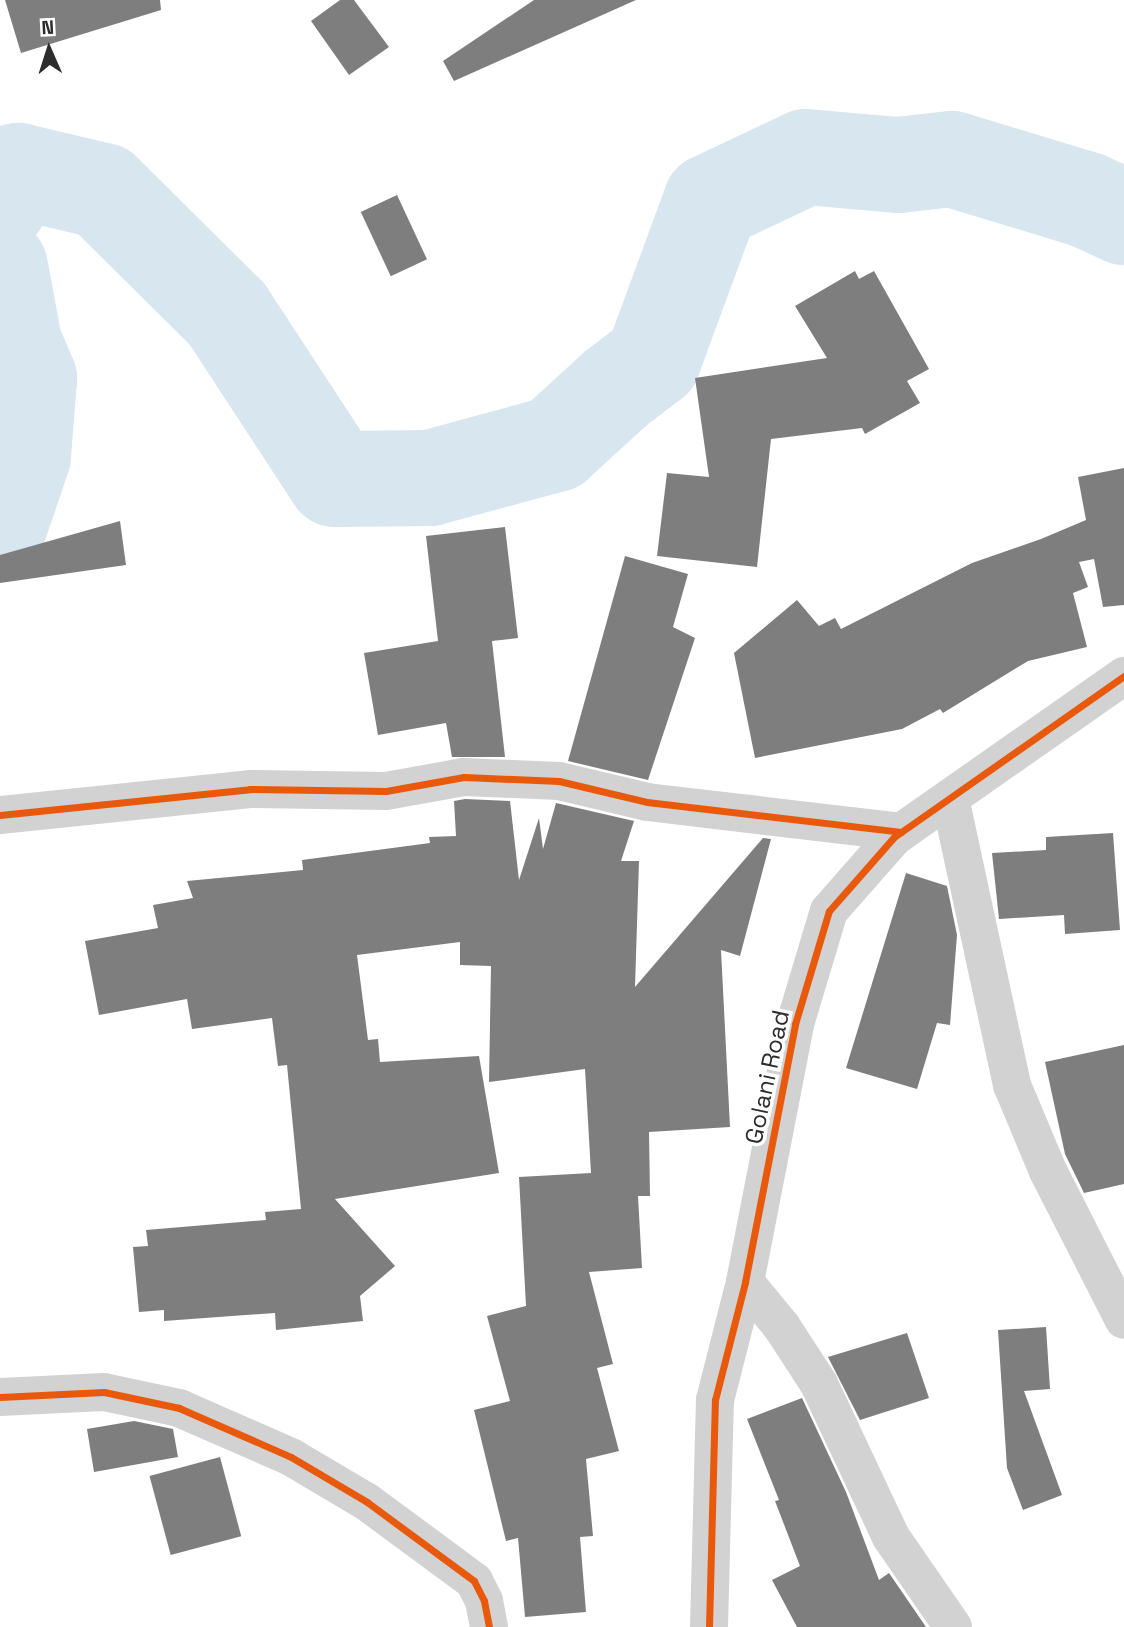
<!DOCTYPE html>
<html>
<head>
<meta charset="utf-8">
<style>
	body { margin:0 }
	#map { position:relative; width:1124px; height:1627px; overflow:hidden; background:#fff; font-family:"Space Grotesk",sans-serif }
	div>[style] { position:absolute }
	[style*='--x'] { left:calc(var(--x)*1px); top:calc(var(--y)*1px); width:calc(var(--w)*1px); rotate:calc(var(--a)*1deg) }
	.river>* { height:96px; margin:-48px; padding:0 48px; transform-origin:48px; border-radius:48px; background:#d8e6f0 }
	.building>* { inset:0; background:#7e7e7e; transform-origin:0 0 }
	.street>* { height:38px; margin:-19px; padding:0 19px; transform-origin:19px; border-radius:19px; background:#d2d2d2 }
	.cycleway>* { height:7px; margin:-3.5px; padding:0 3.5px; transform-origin:3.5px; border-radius:3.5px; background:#e8590c }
	span { translate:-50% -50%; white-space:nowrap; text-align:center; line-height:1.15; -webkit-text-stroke:7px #fff; paint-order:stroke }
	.street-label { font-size:24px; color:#2d2d2d }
	.north { position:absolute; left:14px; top:14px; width:70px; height:70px; -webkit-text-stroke:5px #fff; paint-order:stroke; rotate:357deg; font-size:19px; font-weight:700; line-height:28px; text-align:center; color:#2d2d2d }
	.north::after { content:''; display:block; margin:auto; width:24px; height:32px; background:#2d2d2d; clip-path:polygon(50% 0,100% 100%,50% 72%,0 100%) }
</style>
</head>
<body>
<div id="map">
	<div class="river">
		<div style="--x:0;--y:203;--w:37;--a:-61"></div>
		<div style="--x:18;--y:171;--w:87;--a:13.2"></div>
		<div style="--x:103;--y:191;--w:175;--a:44.8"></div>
		<div style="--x:227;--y:314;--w:197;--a:56.8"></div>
		<div style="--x:335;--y:479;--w:95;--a:-0.6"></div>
		<div style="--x:430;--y:478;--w:130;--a:-15.2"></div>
		<div style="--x:555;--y:444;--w:81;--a:-42.5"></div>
		<div style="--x:615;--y:389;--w:48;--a:-37.3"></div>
		<div style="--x:653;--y:360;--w:168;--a:-69.8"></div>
		<div style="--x:711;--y:202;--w:105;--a:-25.3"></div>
		<div style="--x:806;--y:157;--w:92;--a:5"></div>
		<div style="--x:898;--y:165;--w:54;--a:-6.3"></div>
		<div style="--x:952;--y:159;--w:141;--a:16.9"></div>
		<div style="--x:1087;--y:200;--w:41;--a:24.7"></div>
		<div style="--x:0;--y:267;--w:77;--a:79.6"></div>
		<div style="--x:14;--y:343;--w:39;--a:67"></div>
		<div style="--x:29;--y:379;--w:77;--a:94.5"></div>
		<div style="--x:23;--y:456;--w:72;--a:108.7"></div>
	</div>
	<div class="building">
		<div style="clip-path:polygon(5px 0,160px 0,161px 10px,21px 53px)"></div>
		<div style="clip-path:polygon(340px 0,354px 0,389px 47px,349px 75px,311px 21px)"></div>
		<div style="clip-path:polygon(534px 0,636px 0,454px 81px,443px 61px)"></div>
		<div style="left:397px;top:195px;width:71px;height:40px;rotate:65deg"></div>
		<div style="clip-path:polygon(855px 271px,859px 279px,874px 271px,929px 369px,907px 381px,920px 403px,865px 434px,862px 428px,771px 439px,757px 567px,657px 556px,667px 473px,709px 477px,695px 378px,827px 358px,795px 306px)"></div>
		<div style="clip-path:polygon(1124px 468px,1124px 605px,1103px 607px,1094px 559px,1079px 562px,1088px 587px,1073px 593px,1087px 647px,1028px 661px,943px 713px,940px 709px,902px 729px,755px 758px,734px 653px,797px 600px,819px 626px,835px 618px,841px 629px,972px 563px,1041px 539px,1086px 520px,1078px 477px)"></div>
		<div style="clip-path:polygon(120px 521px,126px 565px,0 583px,0 555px)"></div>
		<div style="clip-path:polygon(505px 527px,518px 638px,492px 641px,505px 757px,452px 757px,446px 723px,378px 735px,364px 653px,438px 641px,426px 536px)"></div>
		<div style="clip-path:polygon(625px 556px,688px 574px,673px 627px,695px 638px,648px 780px,568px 761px)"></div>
		<div style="clip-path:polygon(465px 799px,510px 801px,519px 880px,539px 818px,543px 849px,556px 803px,634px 821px,621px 861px,639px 861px,635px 987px,763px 838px,771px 839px,740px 956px,721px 950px,730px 1127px,649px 1132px,650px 1196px,638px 1196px,642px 1268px,589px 1272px,613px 1364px,597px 1368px,619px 1451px,586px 1459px,593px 1536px,580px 1537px,586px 1612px,525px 1617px,518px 1538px,506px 1541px,474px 1410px,510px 1401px,487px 1316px,526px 1306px,519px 1177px,591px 1173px,585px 1069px,489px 1082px,491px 966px,460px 965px,460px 942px,357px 955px,368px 1040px,378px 1039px,380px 1062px,479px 1056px,499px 1173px,335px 1199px,395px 1266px,360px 1296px,363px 1321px,276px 1330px,275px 1313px,164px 1321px,164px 1310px,139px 1312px,133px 1247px,148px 1246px,146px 1230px,266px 1220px,265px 1212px,301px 1209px,287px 1065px,278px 1066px,272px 1018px,192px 1029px,187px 999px,99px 1015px,85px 941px,158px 928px,153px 905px,193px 898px,187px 881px,303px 870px,302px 860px,430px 843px,429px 837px,456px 836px,454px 801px)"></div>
		<div style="clip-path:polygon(1113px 833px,1120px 930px,1065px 934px,1064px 915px,999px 919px,992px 853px,1046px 850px,1046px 837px)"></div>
		<div style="clip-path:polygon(906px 873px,947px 886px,957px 935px,950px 1025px,937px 1023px,917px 1089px,846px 1068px)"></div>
		<div style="clip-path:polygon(1124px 1045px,1124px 1184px,1084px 1193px,1065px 1154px,1045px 1062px)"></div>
		<div style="clip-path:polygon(1046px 1327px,1050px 1389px,1024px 1391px,1062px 1495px,1023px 1510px,1007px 1468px,998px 1330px)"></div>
		<div style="clip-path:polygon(907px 1333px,929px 1398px,860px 1420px,828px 1357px)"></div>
		<div style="clip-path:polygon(802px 1398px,846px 1492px,879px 1580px,889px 1573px,926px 1627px,797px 1627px,772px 1580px,800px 1566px,775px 1501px,779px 1500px,747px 1419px)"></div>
		<div style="clip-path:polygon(134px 1421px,173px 1429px,178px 1457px,94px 1472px,87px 1429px)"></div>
		<div style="left:220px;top:1457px;width:82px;height:73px;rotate:75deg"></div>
	</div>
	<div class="street">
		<div style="--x:950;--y:798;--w:294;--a:77.8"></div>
		<div style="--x:1012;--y:1085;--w:93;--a:67.3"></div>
		<div style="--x:1048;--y:1171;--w:167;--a:63"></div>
		<div style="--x:0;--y:815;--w:251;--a:-5.9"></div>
		<div style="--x:250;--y:789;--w:136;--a:0.8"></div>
		<div style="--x:386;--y:791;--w:79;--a:-10.2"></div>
		<div style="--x:464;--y:777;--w:95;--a:2.4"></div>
		<div style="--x:559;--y:781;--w:90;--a:13.4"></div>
		<div style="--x:647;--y:802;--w:256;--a:6.7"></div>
		<div style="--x:745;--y:1282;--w:58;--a:50.6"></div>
		<div style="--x:782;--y:1327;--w:68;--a:57"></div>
		<div style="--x:819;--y:1384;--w:169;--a:64.8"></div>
		<div style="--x:891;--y:1537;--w:109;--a:55.4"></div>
		<div style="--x:0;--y:1397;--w:104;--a:-2.8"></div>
		<div style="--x:104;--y:1392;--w:77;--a:12"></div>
		<div style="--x:179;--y:1408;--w:122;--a:23.6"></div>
		<div style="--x:291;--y:1457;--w:88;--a:30.6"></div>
		<div style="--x:367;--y:1502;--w:133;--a:36.4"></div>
		<div style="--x:474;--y:1581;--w:22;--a:63"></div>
		<div style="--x:484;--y:1601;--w:26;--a:79"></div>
		<div style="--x:709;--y:1627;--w:227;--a:-88.5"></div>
		<div style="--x:715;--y:1400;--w:122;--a:-75.7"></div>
		<div style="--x:745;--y:1282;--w:263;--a:-79"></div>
		<div style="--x:795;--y:1024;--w:118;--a:-73.3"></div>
		<div style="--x:829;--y:911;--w:98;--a:-48.7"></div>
		<div style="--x:894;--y:837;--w:281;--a:-35"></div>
	</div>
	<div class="cycleway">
		<div style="--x:0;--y:815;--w:251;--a:-5.9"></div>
		<div style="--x:250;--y:789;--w:136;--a:0.8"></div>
		<div style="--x:386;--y:791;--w:79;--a:-10.2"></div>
		<div style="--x:464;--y:777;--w:95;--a:2.4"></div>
		<div style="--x:559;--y:781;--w:90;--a:13.4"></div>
		<div style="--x:647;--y:802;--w:256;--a:6.7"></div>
		<div style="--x:0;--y:1397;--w:104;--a:-2.8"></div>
		<div style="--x:104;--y:1392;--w:77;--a:12"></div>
		<div style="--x:179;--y:1408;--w:122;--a:23.6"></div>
		<div style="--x:291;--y:1457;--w:88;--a:30.6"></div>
		<div style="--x:367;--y:1502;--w:133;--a:36.4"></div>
		<div style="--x:474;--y:1581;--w:22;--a:63"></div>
		<div style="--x:484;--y:1601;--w:26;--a:79"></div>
		<div style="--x:709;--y:1627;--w:227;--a:-88.5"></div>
		<div style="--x:715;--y:1400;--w:122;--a:-75.7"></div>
		<div style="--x:745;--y:1282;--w:263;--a:-79"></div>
		<div style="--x:795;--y:1024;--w:118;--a:-73.3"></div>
		<div style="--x:829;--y:911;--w:98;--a:-48.7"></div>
		<div style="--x:894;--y:837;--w:281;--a:-35"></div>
	</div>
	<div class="street-label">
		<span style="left:767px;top:1077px;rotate:-78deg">Golani Road</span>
	</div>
	<div class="north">N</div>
</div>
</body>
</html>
